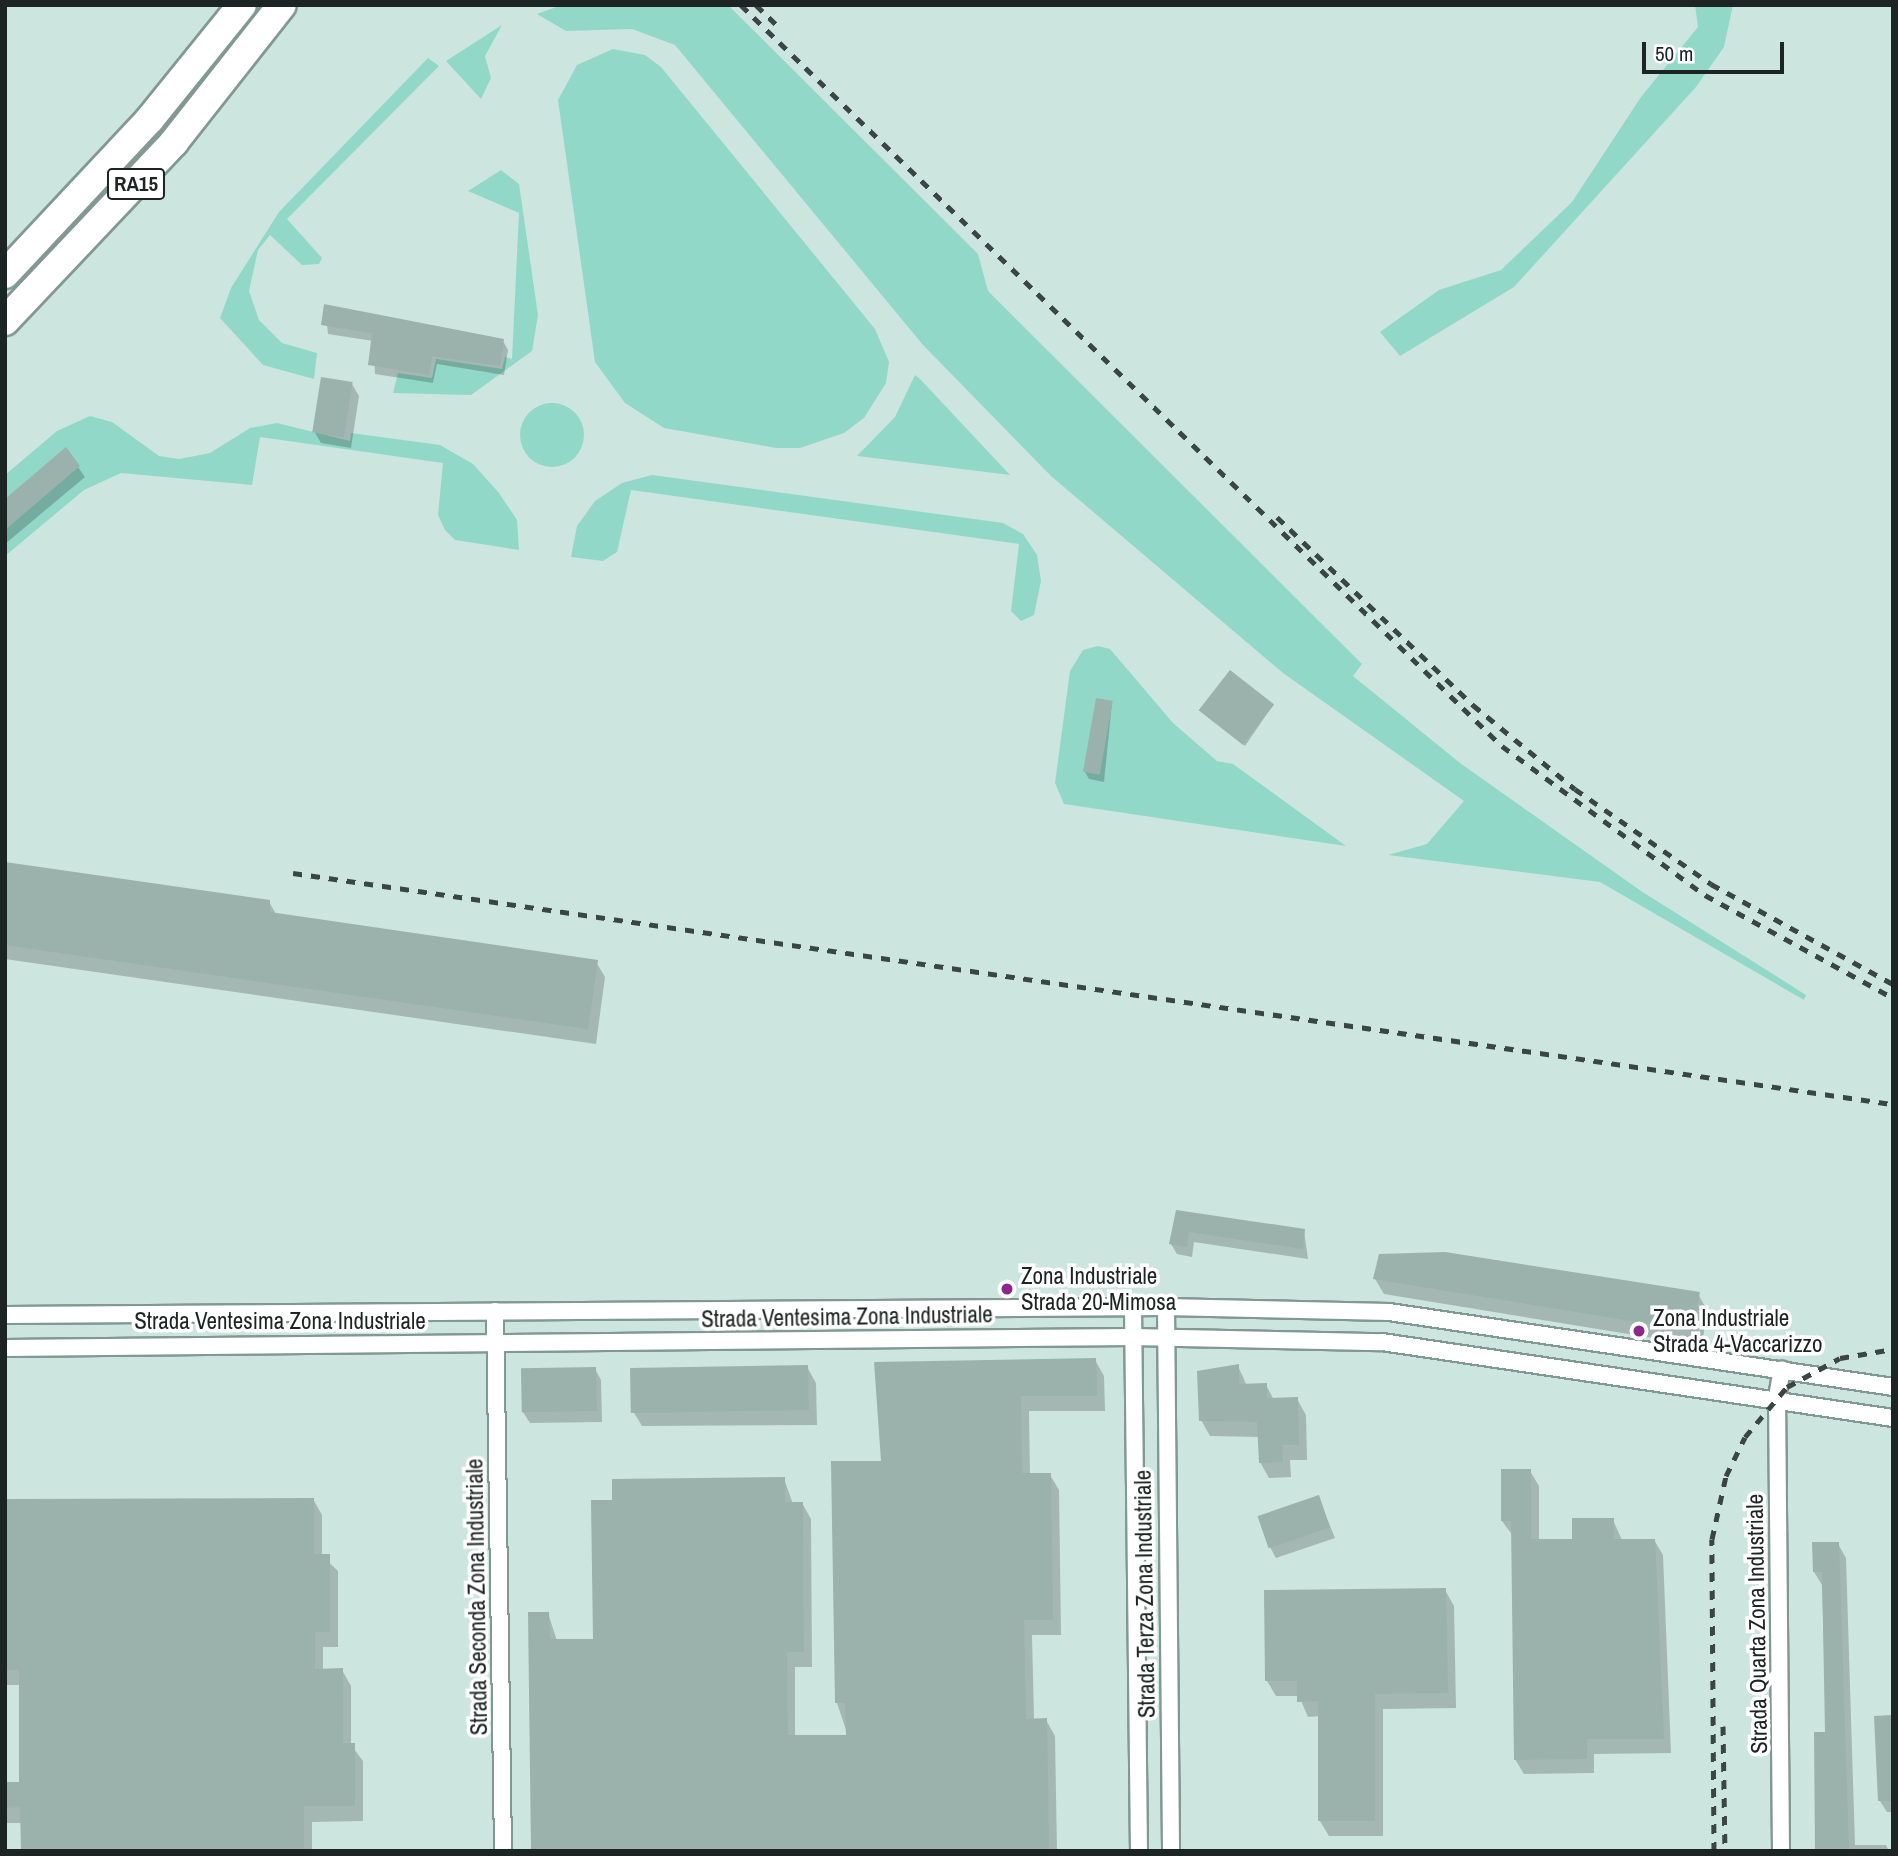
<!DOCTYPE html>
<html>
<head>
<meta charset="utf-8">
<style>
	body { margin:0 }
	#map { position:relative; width:1898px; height:1856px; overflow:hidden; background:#cde5df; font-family:"Archivo Narrow",sans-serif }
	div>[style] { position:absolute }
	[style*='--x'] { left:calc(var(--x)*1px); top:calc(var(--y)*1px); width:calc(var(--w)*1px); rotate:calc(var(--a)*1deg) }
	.green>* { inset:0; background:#92d8c9 }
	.round { border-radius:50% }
	.shadow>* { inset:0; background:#0003 }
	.building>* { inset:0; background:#9ab1ac; transform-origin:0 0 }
	.roads { filter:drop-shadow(2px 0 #829893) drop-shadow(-2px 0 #829893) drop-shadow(0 2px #829893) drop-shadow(0 -2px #829893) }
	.street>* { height:16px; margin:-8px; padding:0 8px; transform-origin:8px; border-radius:8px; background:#fff }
	.highway>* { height:28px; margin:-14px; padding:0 14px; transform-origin:14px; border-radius:14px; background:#fff }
	.rail>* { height:5px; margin-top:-2.5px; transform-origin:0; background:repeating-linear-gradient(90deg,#3a4643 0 9px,transparent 0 18px) }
	.dots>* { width:19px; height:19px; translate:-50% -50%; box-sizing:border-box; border:4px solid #fff; border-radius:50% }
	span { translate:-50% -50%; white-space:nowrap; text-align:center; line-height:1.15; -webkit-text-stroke:7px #fff; paint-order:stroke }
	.shield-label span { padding:2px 5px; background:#fff; border:2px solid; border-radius:5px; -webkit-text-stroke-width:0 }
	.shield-label { font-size:21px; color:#1c2523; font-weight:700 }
	.poi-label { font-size:23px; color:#1c2523 }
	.left { translate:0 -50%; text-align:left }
	.street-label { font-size:23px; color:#1c2523 }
	.frame { position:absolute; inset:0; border:7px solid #1c2523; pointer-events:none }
	.scale { position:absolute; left:1642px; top:42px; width:142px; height:32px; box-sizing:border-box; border:4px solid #1c2523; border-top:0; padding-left:9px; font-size:21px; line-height:24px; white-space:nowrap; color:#1c2523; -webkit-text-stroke:5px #fff; paint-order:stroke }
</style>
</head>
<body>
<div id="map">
	<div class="green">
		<div style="clip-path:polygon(562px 5px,728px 5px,978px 254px,988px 291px,1362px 664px,1353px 676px,1460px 763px,1641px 891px,1806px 995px,1804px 1000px,1600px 882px,1388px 855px,1427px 844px,1464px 801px,1283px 673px,1051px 476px,923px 345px,675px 45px,632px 29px,566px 31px,537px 14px)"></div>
		<div style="clip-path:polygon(1695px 5px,1733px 5px,1724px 47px,1696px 87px,1514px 287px,1400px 356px,1380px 332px,1439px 290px,1501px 270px,1572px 202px,1641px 97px,1698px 27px)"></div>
		<div style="clip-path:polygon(502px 25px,485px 56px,491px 78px,481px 99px,446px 61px)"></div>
		<div style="clip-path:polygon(613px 49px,645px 55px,661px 67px,875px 329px,889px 362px,886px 383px,864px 418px,844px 433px,800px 448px,776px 448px,664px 428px,625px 403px,595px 362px,558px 100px,577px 65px)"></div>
		<div style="clip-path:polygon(428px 58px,439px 66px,287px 219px,322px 258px,319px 264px,302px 265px,270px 235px,258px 250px,249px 291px,259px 320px,282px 343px,317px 353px,314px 379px,263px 365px,220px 318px,231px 288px,279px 212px)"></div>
		<div style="clip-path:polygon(501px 170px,519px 184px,538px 315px,532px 351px,471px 395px,393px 393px,398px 373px,432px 378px,436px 359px,502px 369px,505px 357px,512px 359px,519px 213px,468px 191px)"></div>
		<div style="clip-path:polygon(915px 375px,920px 379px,1010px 475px,857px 456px,895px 417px)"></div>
		<div class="round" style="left:520px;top:403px;width:64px;height:64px"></div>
		<div style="clip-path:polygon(90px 416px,112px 422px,159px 456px,179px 459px,210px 453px,250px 428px,277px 423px,350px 441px,351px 433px,440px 445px,473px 464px,499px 493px,517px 520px,519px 550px,455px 540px,445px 530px,438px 515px,443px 463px,260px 437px,252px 485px,121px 473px,84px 490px,5px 556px,5px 475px,57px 431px)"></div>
		<div style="clip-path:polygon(652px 475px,1003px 523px,1023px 534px,1037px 555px,1041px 581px,1034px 615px,1021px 621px,1011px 611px,1019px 544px,631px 490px,617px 552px,603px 561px,571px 557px,577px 526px,595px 501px,622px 483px)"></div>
		<div style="clip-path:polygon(1098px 646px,1110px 649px,1173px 723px,1217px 761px,1233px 764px,1346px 846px,1064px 804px,1055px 783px,1070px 671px,1083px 650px)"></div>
	</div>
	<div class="shadow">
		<div style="clip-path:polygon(325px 306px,503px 341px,508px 350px,504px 375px,437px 364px,433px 383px,375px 374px,373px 341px,328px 334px)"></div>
		<div style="clip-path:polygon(352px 384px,359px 396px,351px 448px,321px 443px,314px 431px)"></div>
		<div style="clip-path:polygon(66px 450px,85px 477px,5px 544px,5px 500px)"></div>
		<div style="clip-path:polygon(1112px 703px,1104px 782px,1089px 779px,1085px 772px)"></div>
		<div style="clip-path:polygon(1273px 705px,1245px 746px,1201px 711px)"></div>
		<div style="clip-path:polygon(5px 863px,269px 902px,276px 914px,596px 962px,605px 977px,596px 1044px,5px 959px)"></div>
		<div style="clip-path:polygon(1177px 1212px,1304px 1231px,1308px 1259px,1194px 1242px,1192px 1257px,1177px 1254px,1171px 1244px)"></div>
		<div style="clip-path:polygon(1375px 1279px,1698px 1294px,1707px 1310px,1702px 1346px,1384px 1294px)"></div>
		<div style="clip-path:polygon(1095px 1360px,1104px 1376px,1105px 1411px,1029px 1411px,1030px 1475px,1050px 1475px,1059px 1490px,1061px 1635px,1032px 1635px,1034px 1720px,1046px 1720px,1055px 1736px,1057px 1851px,533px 1851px,548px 1613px,557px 1641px,595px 1641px,614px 1501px,784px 1479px,793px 1504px,802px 1503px,811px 1519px,812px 1667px,795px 1667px,795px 1737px,848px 1736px,837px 1703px,882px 1462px)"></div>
		<div style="clip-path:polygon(1238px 1366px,1247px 1386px,1266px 1385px,1274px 1400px,1297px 1399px,1306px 1415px,1307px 1460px,1290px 1460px,1291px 1477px,1269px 1478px,1260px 1462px,1260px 1437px,1210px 1436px,1201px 1420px)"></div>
		<div style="clip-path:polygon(807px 1367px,816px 1383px,817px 1425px,642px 1426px,633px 1411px)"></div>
		<div style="clip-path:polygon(595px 1369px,601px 1380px,602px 1422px,530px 1423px,523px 1412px)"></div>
		<div style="clip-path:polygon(1530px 1471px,1539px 1486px,1539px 1541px,1573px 1541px,1613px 1520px,1622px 1540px,1654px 1540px,1663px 1555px,1671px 1753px,1594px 1754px,1594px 1773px,1524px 1774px,1515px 1759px,1513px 1536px,1502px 1521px)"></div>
		<div style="clip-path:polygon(1318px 1497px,1335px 1538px,1276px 1558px,1270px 1547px)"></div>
		<div style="clip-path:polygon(313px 1499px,322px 1515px,322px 1556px,338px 1571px,338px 1647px,323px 1647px,323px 1670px,342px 1670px,351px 1686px,351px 1745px,363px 1761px,363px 1821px,312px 1822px,312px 1851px,23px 1851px,22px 1823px,5px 1823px,5px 1784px,21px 1784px,20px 1685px,5px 1685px,5px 1501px)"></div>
		<div style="clip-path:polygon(1838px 1544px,1846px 1558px,1855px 1845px,1886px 1845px,1889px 1851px,1817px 1851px,1827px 1734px,1822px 1585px,1814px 1572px)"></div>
		<div style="clip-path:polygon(1445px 1590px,1454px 1606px,1456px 1708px,1383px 1709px,1383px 1836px,1329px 1836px,1320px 1821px,1320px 1716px,1308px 1717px,1299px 1696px,1276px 1696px,1267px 1681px)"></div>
		<div style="clip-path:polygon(1893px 1717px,1893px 1812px,1887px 1812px,1880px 1801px)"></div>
	</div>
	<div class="building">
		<div style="clip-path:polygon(324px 304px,504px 339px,500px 366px,432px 356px,429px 375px,368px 365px,372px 333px,321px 325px)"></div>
		<div style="left:321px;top:377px;width:32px;height:56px;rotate:9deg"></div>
		<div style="clip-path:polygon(66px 447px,80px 466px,5px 530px,5px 499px)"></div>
		<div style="left:1230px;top:670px;width:56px;height:51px;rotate:38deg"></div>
		<div style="left:1096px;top:698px;width:17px;height:75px;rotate:10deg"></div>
		<div style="clip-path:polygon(5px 862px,270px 900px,270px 912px,598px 960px,588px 1029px,5px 945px)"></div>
		<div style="clip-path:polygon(1176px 1210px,1305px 1229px,1303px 1249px,1189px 1232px,1187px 1247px,1169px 1244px)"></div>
		<div style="clip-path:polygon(1445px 1252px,1700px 1292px,1693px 1331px,1373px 1279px,1379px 1254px)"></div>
		<div style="clip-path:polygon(1096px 1358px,1097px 1396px,1021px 1396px,1022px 1473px,1051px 1473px,1053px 1620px,1024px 1620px,1026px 1719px,1047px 1718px,1049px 1851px,531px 1851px,528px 1612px,549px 1612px,550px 1639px,593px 1639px,591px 1500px,612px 1500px,612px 1479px,785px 1477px,785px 1502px,803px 1502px,804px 1652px,787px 1652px,788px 1735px,846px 1735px,845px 1703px,835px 1703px,831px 1461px,881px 1461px,874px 1362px)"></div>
		<div style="clip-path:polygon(1239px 1364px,1239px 1384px,1267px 1383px,1267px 1398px,1298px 1397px,1299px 1445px,1282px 1445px,1283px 1462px,1259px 1463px,1257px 1422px,1199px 1421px,1197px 1371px)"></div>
		<div style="left:808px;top:1365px;width:45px;height:178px;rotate:89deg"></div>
		<div style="left:596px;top:1367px;width:44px;height:75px;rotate:89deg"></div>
		<div style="clip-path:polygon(1501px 1469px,1531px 1469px,1531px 1539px,1572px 1539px,1572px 1518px,1614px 1518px,1614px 1539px,1655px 1539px,1664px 1739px,1587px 1739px,1587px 1759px,1514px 1760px,1511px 1521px,1501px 1521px)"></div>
		<div style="left:1319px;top:1495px;width:34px;height:65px;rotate:71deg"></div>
		<div style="clip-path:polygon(314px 1498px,314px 1554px,330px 1554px,330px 1632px,315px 1632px,315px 1669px,343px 1668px,343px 1743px,355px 1743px,355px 1806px,304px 1806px,304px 1851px,21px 1851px,20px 1807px,5px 1808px,5px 1782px,19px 1782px,19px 1670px,5px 1670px,5px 1499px)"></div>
		<div style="clip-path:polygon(1812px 1542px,1839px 1542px,1849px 1851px,1815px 1851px,1814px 1732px,1825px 1732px,1822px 1572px,1813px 1572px)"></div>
		<div style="clip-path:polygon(1446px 1588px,1448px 1693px,1375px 1694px,1375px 1821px,1318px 1821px,1318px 1701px,1297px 1702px,1297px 1681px,1265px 1681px,1264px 1590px)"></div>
		<div style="clip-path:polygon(1893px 1715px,1893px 1801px,1878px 1801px,1874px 1716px)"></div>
	</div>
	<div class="roads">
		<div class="street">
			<div style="--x:1133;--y:1307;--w:544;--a:89.37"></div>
			<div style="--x:1166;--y:1307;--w:544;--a:89.47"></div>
			<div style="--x:495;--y:1311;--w:540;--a:89.15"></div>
			<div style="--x:5;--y:1315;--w:1161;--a:-0.39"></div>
			<div style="--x:1166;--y:1307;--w:223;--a:1.3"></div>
			<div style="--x:1389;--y:1312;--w:510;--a:8.46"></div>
			<div style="--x:5;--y:1348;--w:1128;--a:-0.56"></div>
			<div style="--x:1133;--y:1337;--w:249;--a:1.2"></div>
			<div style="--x:1382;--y:1342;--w:517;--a:8.46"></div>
			<div style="--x:1781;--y:1851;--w:454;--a:-90.5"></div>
			<div style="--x:1777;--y:1397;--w:28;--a:-80"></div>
		</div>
		<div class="highway">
			<div style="--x:5;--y:274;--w:212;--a:-46.9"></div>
			<div style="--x:150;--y:119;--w:146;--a:-51.1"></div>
			<div style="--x:5;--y:321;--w:246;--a:-46.6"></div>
			<div style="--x:174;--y:142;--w:174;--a:-51.8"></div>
		</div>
	</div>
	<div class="rail">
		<div style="--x:741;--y:5;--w:1062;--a:44.24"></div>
		<div style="--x:1502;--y:746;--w:252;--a:36.3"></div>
		<div style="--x:1705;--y:895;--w:214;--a:28.7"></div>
		<div style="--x:756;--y:5;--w:30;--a:44"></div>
		<div style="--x:1277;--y:517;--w:272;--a:43.8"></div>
		<div style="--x:1473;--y:705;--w:132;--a:39.5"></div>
		<div style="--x:1575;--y:789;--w:166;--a:34.9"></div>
		<div style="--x:1711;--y:884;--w:208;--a:28.8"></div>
		<div style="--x:293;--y:873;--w:1617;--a:8.22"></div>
		<div style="--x:1723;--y:1726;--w:125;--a:89.1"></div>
		<div style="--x:1714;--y:1851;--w:312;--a:-90.4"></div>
		<div style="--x:1712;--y:1539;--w:65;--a:-77.5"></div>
		<div style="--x:1726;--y:1476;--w:43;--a:-64"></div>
		<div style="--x:1745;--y:1437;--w:65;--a:-50"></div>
		<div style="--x:1787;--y:1387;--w:60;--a:-28.7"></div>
		<div style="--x:1840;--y:1358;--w:54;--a:-9.6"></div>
	</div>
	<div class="dots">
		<div style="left:1007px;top:1289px;background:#8e268b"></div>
		<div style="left:1639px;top:1331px;background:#8e268b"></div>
	</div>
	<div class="shield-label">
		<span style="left:136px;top:184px">RA15</span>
	</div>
	<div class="poi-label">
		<span class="left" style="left:1021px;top:1289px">Zona Industriale<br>Strada 20-Mimosa</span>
		<span class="left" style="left:1653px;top:1331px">Zona Industriale<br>Strada 4-Vaccarizzo</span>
	</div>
	<div class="street-label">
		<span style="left:847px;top:1317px;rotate:-1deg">Strada Ventesima Zona Industriale</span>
		<span style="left:280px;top:1321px">Strada Ventesima Zona Industriale</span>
		<span style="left:1145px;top:1594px;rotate:-91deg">Strada Terza Zona Industriale</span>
		<span style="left:477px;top:1597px;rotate:-91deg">Strada Seconda Zona Industriale</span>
		<span style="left:1757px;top:1624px;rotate:-91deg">Strada Quarta Zona Industriale</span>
	</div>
	<div class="frame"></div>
	<div class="scale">50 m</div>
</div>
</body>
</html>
